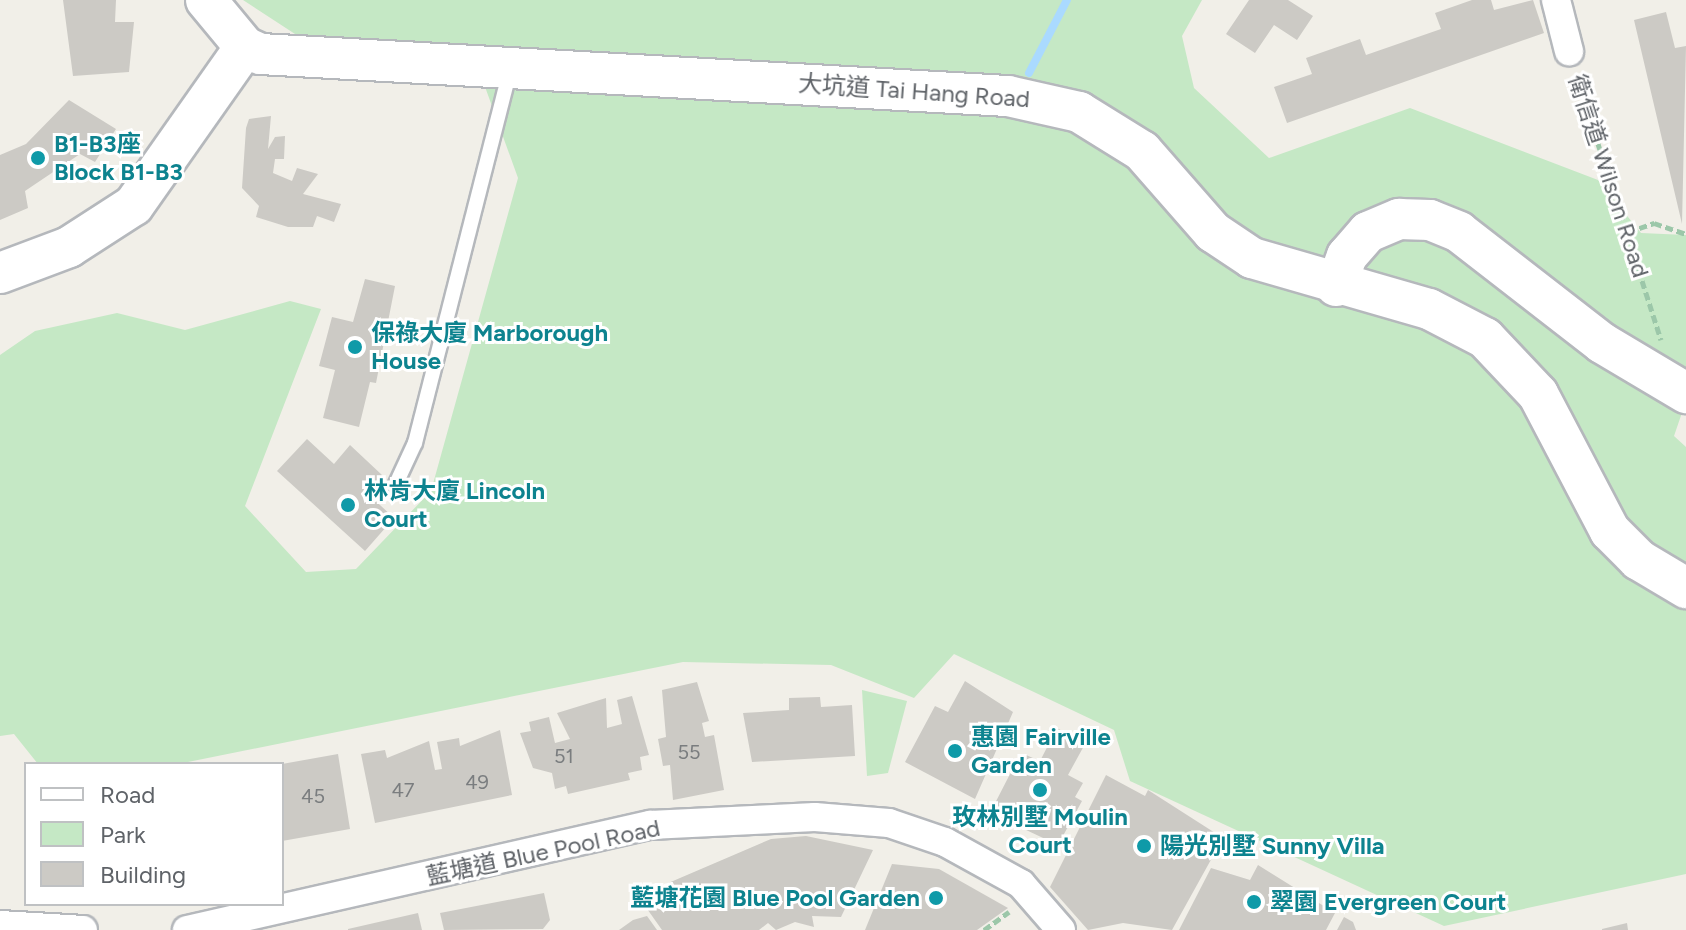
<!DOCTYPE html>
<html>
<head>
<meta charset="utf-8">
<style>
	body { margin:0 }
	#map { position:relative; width:1686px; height:930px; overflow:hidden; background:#f1efe8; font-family:Figtree,"Noto Sans TC",sans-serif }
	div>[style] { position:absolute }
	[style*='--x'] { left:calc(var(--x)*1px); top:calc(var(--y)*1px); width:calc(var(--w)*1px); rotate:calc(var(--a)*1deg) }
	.green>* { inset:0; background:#c5e8c5 }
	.stream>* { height:8px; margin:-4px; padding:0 4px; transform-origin:4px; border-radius:4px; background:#aadaff }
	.building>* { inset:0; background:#cccac5 }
	.path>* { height:5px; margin-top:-2.5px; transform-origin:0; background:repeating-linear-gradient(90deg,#9cc7a9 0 8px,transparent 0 12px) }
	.roads { filter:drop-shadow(2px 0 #b5b8bc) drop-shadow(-2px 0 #b5b8bc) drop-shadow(0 2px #b5b8bc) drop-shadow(0 -2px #b5b8bc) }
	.lane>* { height:14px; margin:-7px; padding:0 7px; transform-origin:7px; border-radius:7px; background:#fff }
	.street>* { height:28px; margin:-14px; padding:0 14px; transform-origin:14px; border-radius:14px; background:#fff }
	.secondary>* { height:40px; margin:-20px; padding:0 20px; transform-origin:20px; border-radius:20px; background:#fff }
	.dots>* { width:22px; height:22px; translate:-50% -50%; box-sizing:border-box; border:4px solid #fff; border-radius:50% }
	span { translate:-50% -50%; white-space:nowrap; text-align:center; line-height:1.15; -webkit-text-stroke:6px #fff; paint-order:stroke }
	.number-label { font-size:20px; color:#7a7d7f }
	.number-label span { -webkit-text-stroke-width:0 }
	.street-label { font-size:24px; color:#5f6368 }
	.culture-label { font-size:24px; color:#0d838f; font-weight:700 }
	.left { translate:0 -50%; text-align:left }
	.right { translate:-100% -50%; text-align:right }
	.legend { position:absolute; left:24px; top:762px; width:260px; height:144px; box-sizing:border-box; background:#fff; border:2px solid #bfc1c3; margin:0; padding:10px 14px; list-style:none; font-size:24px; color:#5f6368 }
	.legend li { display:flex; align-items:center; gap:16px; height:40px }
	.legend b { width:40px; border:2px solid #bfc1c3 }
</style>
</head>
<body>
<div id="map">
	<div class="green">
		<div style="clip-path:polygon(243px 0,1202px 0,1182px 36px,1194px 88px,1269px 158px,1410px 108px,1598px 180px,1641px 233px,1686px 235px,1686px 401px,1674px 436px,1686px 447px,1686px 874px,1444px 926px,1130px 781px,1114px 730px,954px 654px,914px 698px,831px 665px,683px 662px,178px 764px,38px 764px,14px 734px,0 736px,0 355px,35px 331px,117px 313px,185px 330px,290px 301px,321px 309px,245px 506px,306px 572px,356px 569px,431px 491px,518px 178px,484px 84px,338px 62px)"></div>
		<div style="clip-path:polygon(862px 690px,907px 701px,888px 773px,867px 776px)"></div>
	</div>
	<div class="stream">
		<div style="--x:1029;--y:73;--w:82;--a:-62.5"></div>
	</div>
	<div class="building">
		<div style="clip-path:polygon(63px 0,116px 0,115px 22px,134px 22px,129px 72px,73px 76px)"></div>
		<div style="clip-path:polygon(1249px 0,1288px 0,1313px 16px,1297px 40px,1274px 25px,1255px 53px,1226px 34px)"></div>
		<div style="clip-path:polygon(1472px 0,1491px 0,1494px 10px,1533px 0,1544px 33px,1287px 123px,1274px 87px,1312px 74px,1306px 58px,1360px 39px,1366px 55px,1441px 29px,1435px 13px)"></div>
		<div style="clip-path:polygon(1666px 12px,1675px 48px,1686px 46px,1682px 224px,1634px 20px)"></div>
		<div style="clip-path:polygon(69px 100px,116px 129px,95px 162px,80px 154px,25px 191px,28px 208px,0 220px,0 155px,26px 144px)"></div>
		<div style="clip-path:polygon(271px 116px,268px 149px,275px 137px,285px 136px,284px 159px,275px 159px,273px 173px,292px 181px,297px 168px,318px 174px,303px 194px,341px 204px,334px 222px,317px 216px,313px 227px,288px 227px,256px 217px,259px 206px,242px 188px,246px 128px,249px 119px)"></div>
		<div style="clip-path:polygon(365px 279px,395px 286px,376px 383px,370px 382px,359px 427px,323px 418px,335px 370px,319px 366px,332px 317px,353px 322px)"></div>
		<div style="clip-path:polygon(307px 439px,334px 464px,350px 445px,382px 475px,366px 492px,394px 518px,365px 551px,277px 471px)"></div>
		<div style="clip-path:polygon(965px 681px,1013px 712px,975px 799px,905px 762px,935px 706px,948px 712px)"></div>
		<div style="clip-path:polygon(697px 682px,709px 721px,702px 723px,705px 737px,714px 735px,724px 790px,673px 800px,670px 765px,663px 766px,658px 739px,666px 737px,662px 690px)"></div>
		<div style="clip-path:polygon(632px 696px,649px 755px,640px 757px,642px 770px,628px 773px,630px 780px,568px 794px,566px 786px,555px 789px,552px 773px,533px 768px,520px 733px,531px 731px,529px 722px,549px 717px,555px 743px,570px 739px,557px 713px,606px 698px,607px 728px,622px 724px,617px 700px)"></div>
		<div style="clip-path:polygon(820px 697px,821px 707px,852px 705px,855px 756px,752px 762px,743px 713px,789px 710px,789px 698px)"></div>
		<div style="clip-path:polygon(1057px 728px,1085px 744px,1068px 775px,1083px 783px,1075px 797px,1082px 801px,1058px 845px,990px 813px,1010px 774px,1026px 755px,1040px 761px)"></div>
		<div style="clip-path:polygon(500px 730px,512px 795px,375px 823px,361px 754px,385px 750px,387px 758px,429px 741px,435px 770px,442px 769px,437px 742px,459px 738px,460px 746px)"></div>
		<div style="clip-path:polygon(338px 754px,350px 829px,282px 841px,282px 764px)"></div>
		<div style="clip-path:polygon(1106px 775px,1145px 796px,1148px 790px,1223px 838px,1172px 930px,1123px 923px,1088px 930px,1050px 887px)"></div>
		<div style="clip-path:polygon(806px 836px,873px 850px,841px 917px,812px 916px,814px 927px,795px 922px,776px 930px,768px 923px,759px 930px,662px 930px,638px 896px,771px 839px)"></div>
		<div style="clip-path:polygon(892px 864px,939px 869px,1008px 908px,977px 930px,865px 930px)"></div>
		<div style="clip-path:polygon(1258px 865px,1335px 913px,1326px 930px,1179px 930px,1211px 868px,1250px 880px)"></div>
		<div style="clip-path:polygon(544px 893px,550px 920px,543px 929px,444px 930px,440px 913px)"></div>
		<div style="clip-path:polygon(418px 913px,422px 930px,348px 930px,348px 929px)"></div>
		<div style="clip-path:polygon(647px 916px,657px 930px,619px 930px,633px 920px)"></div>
		<div style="clip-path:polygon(1344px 917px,1353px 922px,1356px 930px,1337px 930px)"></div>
		<div style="clip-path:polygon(1627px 923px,1628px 930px,1602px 930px,1602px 929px)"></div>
	</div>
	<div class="path">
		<div style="--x:1576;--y:75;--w:278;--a:72.2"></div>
		<div style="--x:1628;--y:232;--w:28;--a:-19"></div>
		<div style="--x:1654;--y:223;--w:34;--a:19"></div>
		<div style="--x:984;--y:930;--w:31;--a:-36"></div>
	</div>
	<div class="roads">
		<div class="lane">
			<div style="--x:395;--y:486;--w:47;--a:-65.1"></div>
			<div style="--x:415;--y:443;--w:384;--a:-75.7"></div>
		</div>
		<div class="street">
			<div style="--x:1556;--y:0;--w:53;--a:75.7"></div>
			<div style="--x:0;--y:925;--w:83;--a:3.4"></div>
			<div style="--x:187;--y:930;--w:475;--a:-12.8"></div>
			<div style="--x:650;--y:825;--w:165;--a:-2.8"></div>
			<div style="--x:815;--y:817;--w:74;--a:4.6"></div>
			<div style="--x:889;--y:823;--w:59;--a:18.7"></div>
			<div style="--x:945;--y:842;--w:87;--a:28.9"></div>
			<div style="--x:1021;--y:884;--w:61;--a:49"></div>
		</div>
		<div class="secondary">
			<div style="--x:206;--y:0;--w:61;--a:50.3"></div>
			<div style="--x:245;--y:47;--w:17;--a:24"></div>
			<div style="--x:261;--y:54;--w:748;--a:3.22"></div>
			<div style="--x:1008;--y:96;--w:73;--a:12.7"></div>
			<div style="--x:1079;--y:112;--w:74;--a:31.8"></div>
			<div style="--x:1142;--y:151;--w:108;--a:48.8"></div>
			<div style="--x:1213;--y:232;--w:47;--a:33.7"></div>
			<div style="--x:1252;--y:258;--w:184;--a:16.1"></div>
			<div style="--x:1429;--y:309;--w:63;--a:27.4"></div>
			<div style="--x:1485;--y:338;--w:77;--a:46.6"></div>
			<div style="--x:1538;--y:394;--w:155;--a:62.3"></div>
			<div style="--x:1610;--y:531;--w:41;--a:45"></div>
			<div style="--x:1639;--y:560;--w:55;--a:30.8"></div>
			<div style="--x:0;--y:273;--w:74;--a:-20.6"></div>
			<div style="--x:69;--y:247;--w:77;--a:-32.9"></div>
			<div style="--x:134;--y:205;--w:193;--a:-54.9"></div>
			<div style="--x:1336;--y:286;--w:32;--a:-70"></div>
			<div style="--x:1347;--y:256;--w:32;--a:-49"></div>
			<div style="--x:1368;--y:232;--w:34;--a:-23"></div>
			<div style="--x:1399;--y:219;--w:31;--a:2"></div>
			<div style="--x:1430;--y:220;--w:31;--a:22"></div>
			<div style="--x:1459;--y:232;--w:181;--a:37.8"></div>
			<div style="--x:1602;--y:343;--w:98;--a:30.8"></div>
		</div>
	</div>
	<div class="dots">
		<div style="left:38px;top:158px;background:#0f9aa8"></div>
		<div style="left:355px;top:347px;background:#0f9aa8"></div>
		<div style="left:348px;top:505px;background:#0f9aa8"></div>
		<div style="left:955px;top:751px;background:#0f9aa8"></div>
		<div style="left:1040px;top:790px;background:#0f9aa8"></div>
		<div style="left:1144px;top:846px;background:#0f9aa8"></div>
		<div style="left:936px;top:898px;background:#0f9aa8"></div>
		<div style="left:1254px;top:902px;background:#0f9aa8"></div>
	</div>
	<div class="number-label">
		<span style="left:689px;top:752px">55</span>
		<span style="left:564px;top:756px">51</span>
		<span style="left:477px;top:782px">49</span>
		<span style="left:403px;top:790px">47</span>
		<span style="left:313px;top:796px">45</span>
	</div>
	<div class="street-label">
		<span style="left:914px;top:91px;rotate:4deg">大坑道 Tai Hang Road</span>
		<span style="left:1609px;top:176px;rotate:72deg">衛信道 Wilson Road</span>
		<span style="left:543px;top:852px;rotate:-12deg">藍塘道 Blue Pool Road</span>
	</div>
	<div class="culture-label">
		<span class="left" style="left:54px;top:158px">B1-B3座<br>Block B1-B3</span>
		<span class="left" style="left:371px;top:347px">保祿大廈 Marborough<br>House</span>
		<span class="left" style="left:364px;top:505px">林肯大廈 Lincoln<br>Court</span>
		<span class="left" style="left:971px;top:751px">惠園 Fairville<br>Garden</span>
		<span style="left:1040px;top:831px">玫林別墅 Moulin<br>Court</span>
		<span class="left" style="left:1160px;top:846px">陽光別墅 Sunny Villa</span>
		<span class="right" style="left:920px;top:898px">藍塘花園 Blue Pool Garden</span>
		<span class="left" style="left:1270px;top:902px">翠園 Evergreen Court</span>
	</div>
	<ul class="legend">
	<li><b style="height:10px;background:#fff"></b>Road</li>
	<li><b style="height:22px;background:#c5e8c5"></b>Park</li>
	<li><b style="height:22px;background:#cccac5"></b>Building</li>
	</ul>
</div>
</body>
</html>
